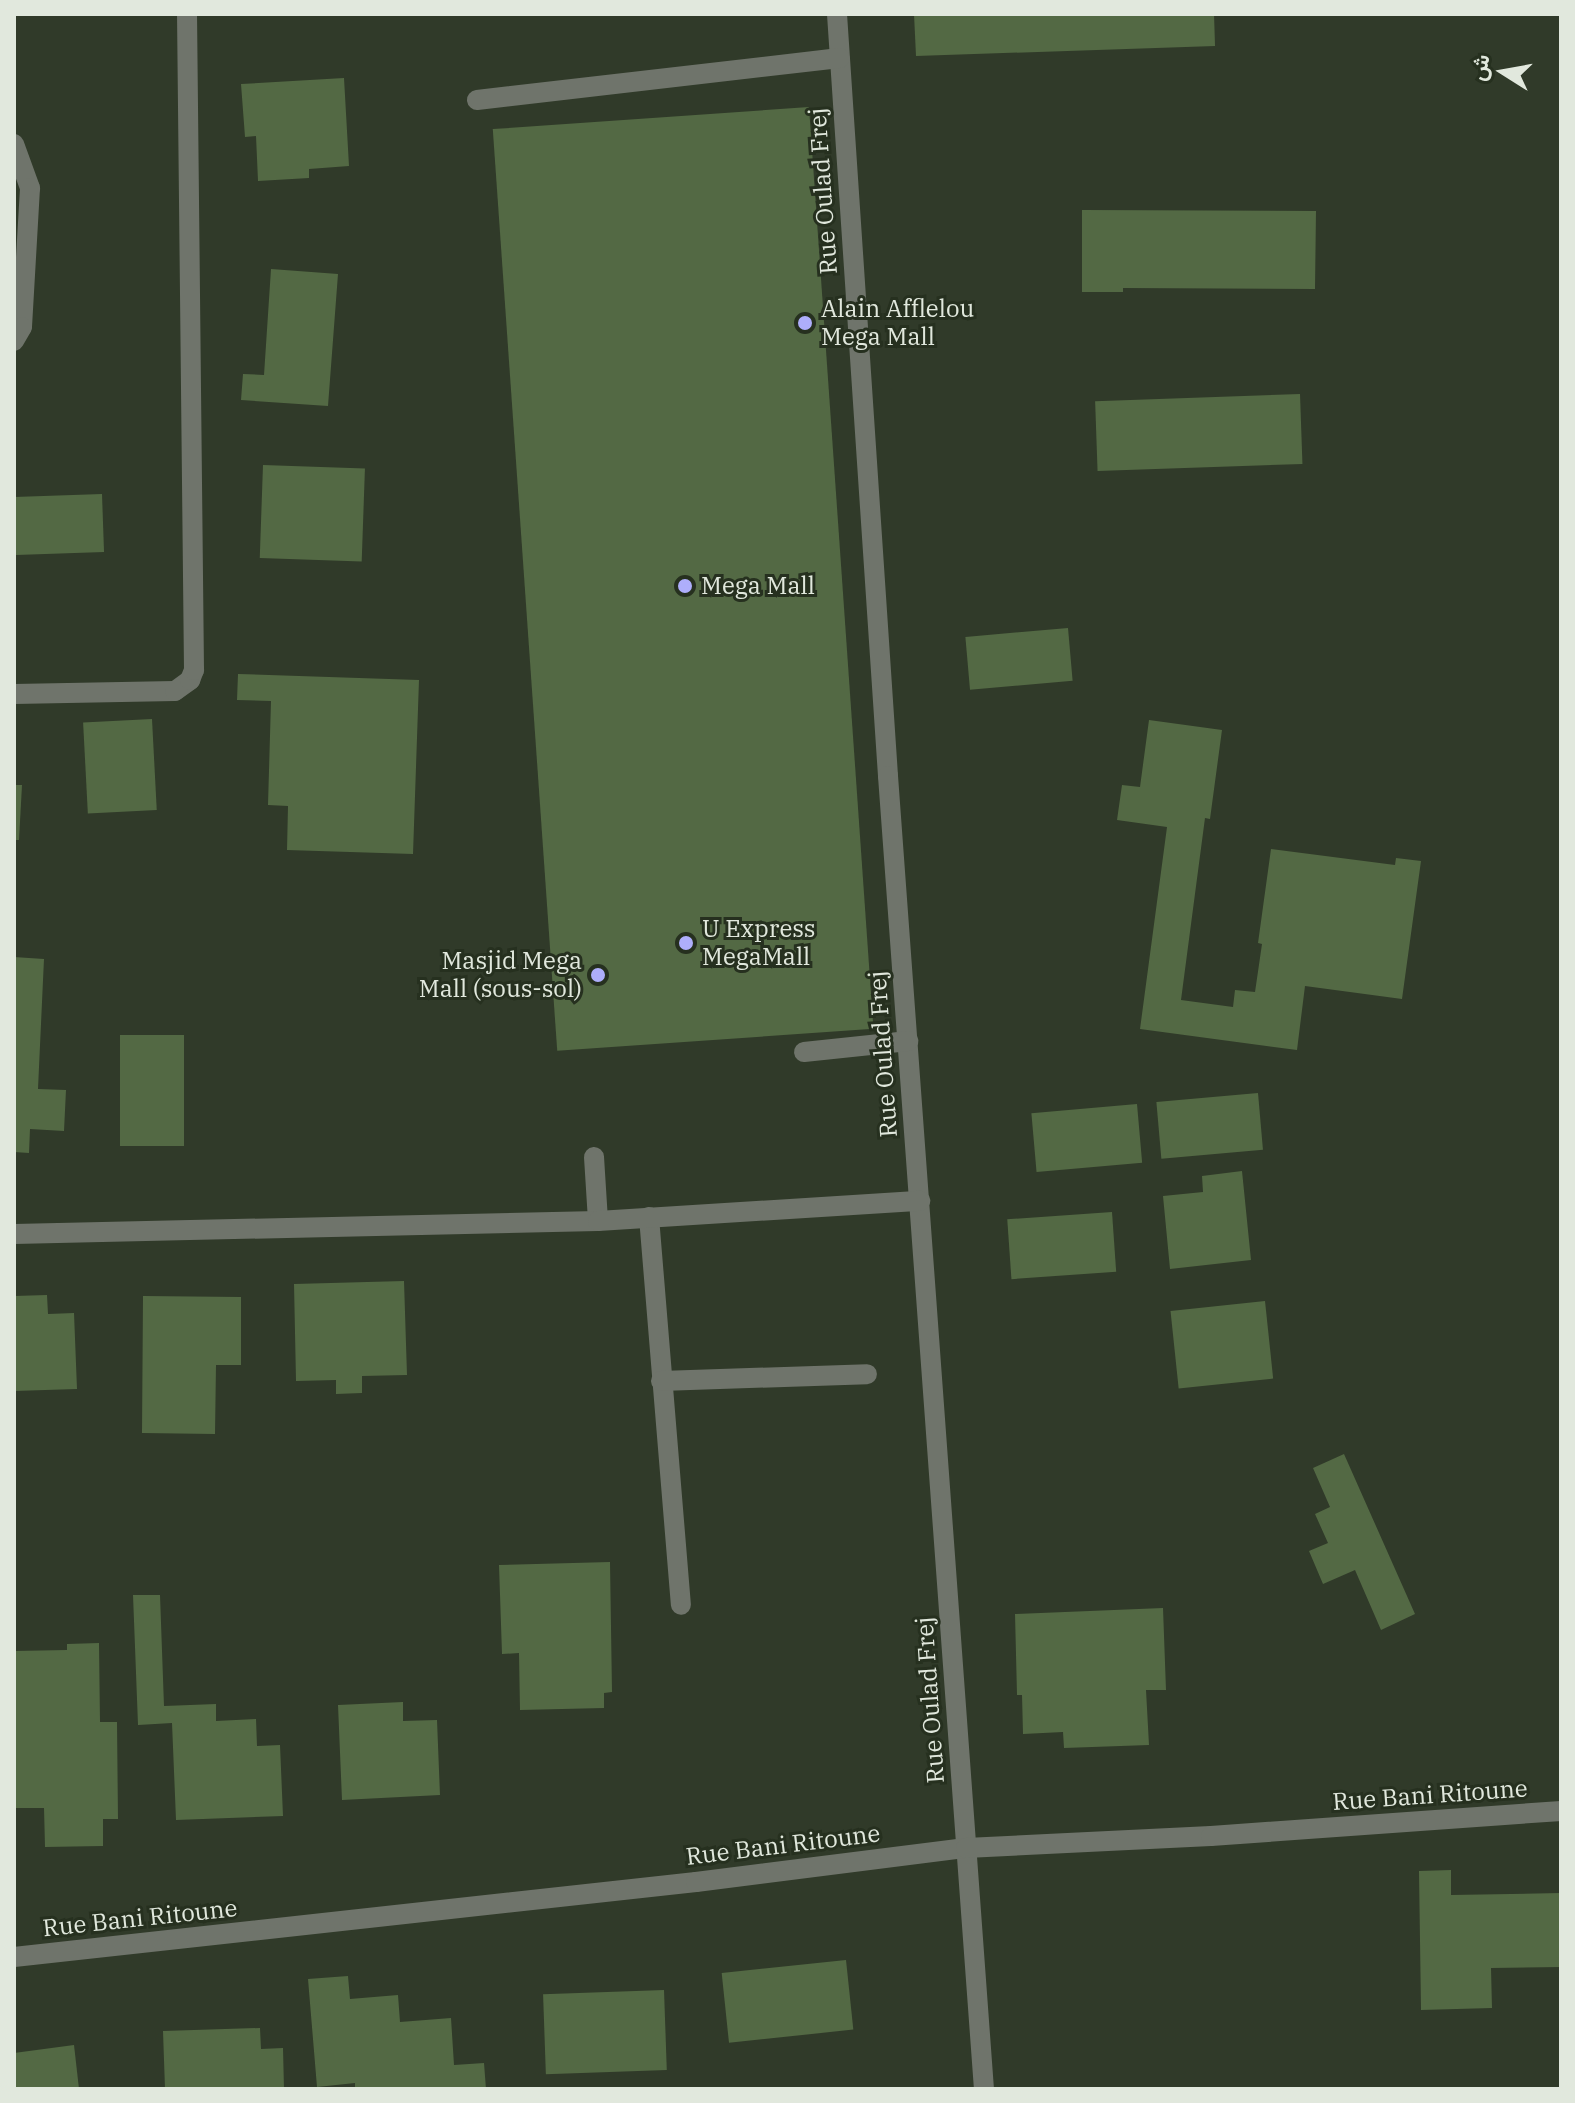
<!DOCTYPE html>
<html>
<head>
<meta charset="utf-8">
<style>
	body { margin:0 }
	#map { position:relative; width:1575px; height:2103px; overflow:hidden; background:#303a29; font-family:"IBM Plex Serif",Vazirmatn,serif }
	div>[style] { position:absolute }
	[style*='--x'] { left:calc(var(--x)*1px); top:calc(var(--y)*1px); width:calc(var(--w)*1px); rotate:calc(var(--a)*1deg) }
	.building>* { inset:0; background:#536944; transform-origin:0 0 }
	.minor>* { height:20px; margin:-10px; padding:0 10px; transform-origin:10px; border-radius:10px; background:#6f746b }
	.dots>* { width:22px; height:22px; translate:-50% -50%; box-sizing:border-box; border:4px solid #26301f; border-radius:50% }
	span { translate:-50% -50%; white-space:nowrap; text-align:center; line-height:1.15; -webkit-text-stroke:6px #26301f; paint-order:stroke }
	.street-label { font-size:24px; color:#e1e8dd }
	.poi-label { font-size:24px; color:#e1e8dd }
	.left { translate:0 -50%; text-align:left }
	.right { translate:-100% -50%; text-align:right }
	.frame { position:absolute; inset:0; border:16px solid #e1e8dd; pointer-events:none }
	.north { position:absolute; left:1463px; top:32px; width:80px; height:80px; -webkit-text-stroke:6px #26301f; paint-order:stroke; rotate:281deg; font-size:22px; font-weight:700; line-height:32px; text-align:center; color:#e1e8dd }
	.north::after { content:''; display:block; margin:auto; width:28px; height:36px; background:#e1e8dd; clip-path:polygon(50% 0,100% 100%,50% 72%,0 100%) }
</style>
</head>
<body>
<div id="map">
	<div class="building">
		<div style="clip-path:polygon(914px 14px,1214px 14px,1215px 46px,916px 56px)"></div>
		<div style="clip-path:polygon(344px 78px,349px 166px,309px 169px,309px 178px,258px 181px,256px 136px,245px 137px,241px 84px)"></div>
		<div style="left:809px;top:107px;width:924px;height:317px;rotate:86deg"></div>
		<div style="clip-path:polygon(1082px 210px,1316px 211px,1315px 289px,1123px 288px,1123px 292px,1082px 292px)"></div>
		<div style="clip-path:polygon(271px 269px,338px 274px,328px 406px,241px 400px,243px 374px,264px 375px)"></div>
		<div style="left:1300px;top:394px;width:70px;height:205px;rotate:88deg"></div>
		<div style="left:263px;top:465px;width:102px;height:93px;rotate:2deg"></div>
		<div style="left:102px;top:494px;width:58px;height:88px;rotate:88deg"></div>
		<div style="left:1068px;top:628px;width:53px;height:103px;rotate:85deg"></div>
		<div style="clip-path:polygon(238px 674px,419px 680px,413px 854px,287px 850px,288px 806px,268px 805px,271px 701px,237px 700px)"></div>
		<div style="left:152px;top:719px;width:91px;height:69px;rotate:87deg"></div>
		<div style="clip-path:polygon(1149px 720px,1222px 730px,1210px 819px,1205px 818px,1181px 1000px,1233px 1007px,1235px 990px,1255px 992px,1262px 944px,1258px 943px,1271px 849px,1395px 865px,1396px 858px,1421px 861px,1402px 999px,1305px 986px,1297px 1050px,1140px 1029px,1167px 827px,1117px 820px,1122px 785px,1140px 787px)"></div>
		<div style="clip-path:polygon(14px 785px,22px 785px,19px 840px,14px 840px)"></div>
		<div style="clip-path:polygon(14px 957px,44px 959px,38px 1089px,66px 1090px,64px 1131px,30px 1129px,29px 1153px,14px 1152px)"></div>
		<div style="left:120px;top:1035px;width:64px;height:111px"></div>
		<div style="left:1258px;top:1093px;width:57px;height:102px;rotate:85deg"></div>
		<div style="left:1137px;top:1104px;width:59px;height:106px;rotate:85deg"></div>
		<div style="clip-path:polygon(1242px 1171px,1251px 1260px,1170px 1269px,1163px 1196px,1203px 1192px,1202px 1176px)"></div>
		<div style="left:1112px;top:1212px;width:60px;height:105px;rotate:86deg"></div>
		<div style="clip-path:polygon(404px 1281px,407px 1375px,362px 1376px,362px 1393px,336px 1394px,336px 1380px,296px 1381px,294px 1284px)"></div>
		<div style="clip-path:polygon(47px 1295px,48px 1314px,74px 1313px,77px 1389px,14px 1391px,14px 1296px)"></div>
		<div style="clip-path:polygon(143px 1296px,241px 1297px,241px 1365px,216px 1365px,215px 1434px,142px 1433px)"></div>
		<div style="left:1265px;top:1301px;width:78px;height:95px;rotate:84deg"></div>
		<div style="clip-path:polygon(1344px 1454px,1415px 1614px,1381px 1630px,1355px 1570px,1323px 1584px,1309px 1551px,1328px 1543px,1315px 1514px,1330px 1507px,1313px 1468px)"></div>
		<div style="clip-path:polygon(610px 1562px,612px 1692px,604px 1693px,604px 1708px,520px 1710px,519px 1653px,502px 1654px,499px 1565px)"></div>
		<div style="clip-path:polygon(133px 1595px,160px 1595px,164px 1706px,216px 1704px,216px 1721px,256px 1719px,257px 1746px,280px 1745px,283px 1816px,176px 1820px,172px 1723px,138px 1725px)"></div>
		<div style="clip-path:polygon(1163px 1608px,1166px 1690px,1146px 1690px,1149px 1745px,1064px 1748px,1063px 1732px,1023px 1734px,1022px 1695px,1017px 1695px,1015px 1614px)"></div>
		<div style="clip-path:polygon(99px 1643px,100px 1722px,117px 1722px,118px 1819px,103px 1819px,103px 1846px,45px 1847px,44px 1808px,16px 1808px,14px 1651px,67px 1650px,67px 1644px)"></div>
		<div style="clip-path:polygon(403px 1702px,403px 1721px,437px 1720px,440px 1795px,342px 1800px,338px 1705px)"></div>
		<div style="clip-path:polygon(1451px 1870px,1451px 1895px,1561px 1893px,1561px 1967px,1491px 1968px,1492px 2008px,1421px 2010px,1419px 1871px)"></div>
		<div style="left:846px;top:1960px;width:70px;height:125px;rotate:84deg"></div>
		<div style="clip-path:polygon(348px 1976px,350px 1999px,398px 1995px,400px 2022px,451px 2018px,454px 2065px,484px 2063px,486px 2089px,355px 2089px,355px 2083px,317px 2087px,308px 1979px)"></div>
		<div style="left:664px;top:1990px;width:80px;height:121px;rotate:88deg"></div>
		<div style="clip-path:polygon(260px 2028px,261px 2049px,283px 2048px,284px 2089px,165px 2089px,163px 2031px)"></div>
		<div style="clip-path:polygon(74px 2045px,79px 2089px,14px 2089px,14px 2053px)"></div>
	</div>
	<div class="minor">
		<div style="--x:837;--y:14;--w:764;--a:86.17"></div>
		<div style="--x:888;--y:776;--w:1317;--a:85.82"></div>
		<div style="--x:477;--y:100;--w:365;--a:-6.6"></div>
		<div style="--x:14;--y:144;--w:47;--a:70"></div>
		<div style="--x:30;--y:188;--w:139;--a:93.3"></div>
		<div style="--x:22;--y:327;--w:16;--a:120"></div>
		<div style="--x:14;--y:694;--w:161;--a:-1.1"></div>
		<div style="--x:175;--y:691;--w:19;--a:-36"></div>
		<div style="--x:190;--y:680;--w:11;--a:-68"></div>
		<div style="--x:194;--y:670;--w:656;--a:-90.61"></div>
		<div style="--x:804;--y:1052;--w:105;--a:-6"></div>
		<div style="--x:594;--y:1157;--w:64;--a:86.4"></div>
		<div style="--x:649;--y:1217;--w:389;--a:85.3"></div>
		<div style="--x:14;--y:1234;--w:584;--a:-1.28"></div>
		<div style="--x:598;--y:1221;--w:323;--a:-3.6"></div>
		<div style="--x:661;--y:1381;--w:206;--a:-1.9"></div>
		<div style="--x:14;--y:1957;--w:686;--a:-6.28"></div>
		<div style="--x:696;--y:1882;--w:272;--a:-7.2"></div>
		<div style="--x:966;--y:1848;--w:245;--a:-2.8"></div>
		<div style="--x:1211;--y:1836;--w:351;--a:-4.1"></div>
	</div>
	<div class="dots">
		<div style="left:805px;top:323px;background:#aeaefb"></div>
		<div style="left:685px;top:586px;background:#aeaefb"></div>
		<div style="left:686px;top:943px;background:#aeaefb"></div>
		<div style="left:598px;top:975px;background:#aeaefb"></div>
	</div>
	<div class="street-label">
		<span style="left:823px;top:191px;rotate:-94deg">Rue Oulad Frej</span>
		<span style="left:883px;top:1054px;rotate:-94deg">Rue Oulad Frej</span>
		<span style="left:930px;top:1700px;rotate:-94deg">Rue Oulad Frej</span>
		<span style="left:1430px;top:1795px;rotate:-4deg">Rue Bani Ritoune</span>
		<span style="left:783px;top:1845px;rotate:-7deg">Rue Bani Ritoune</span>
		<span style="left:140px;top:1918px;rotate:-6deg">Rue Bani Ritoune</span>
	</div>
	<div class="poi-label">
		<span class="left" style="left:821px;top:323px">Alain Afflelou<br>Mega Mall</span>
		<span class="left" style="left:701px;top:586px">Mega Mall</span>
		<span class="left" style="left:702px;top:943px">U Express<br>MegaMall</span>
		<span class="right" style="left:582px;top:975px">Masjid Mega<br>Mall (sous-sol)</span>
	</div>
	<div class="frame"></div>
	<div class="north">ش</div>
</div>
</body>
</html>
